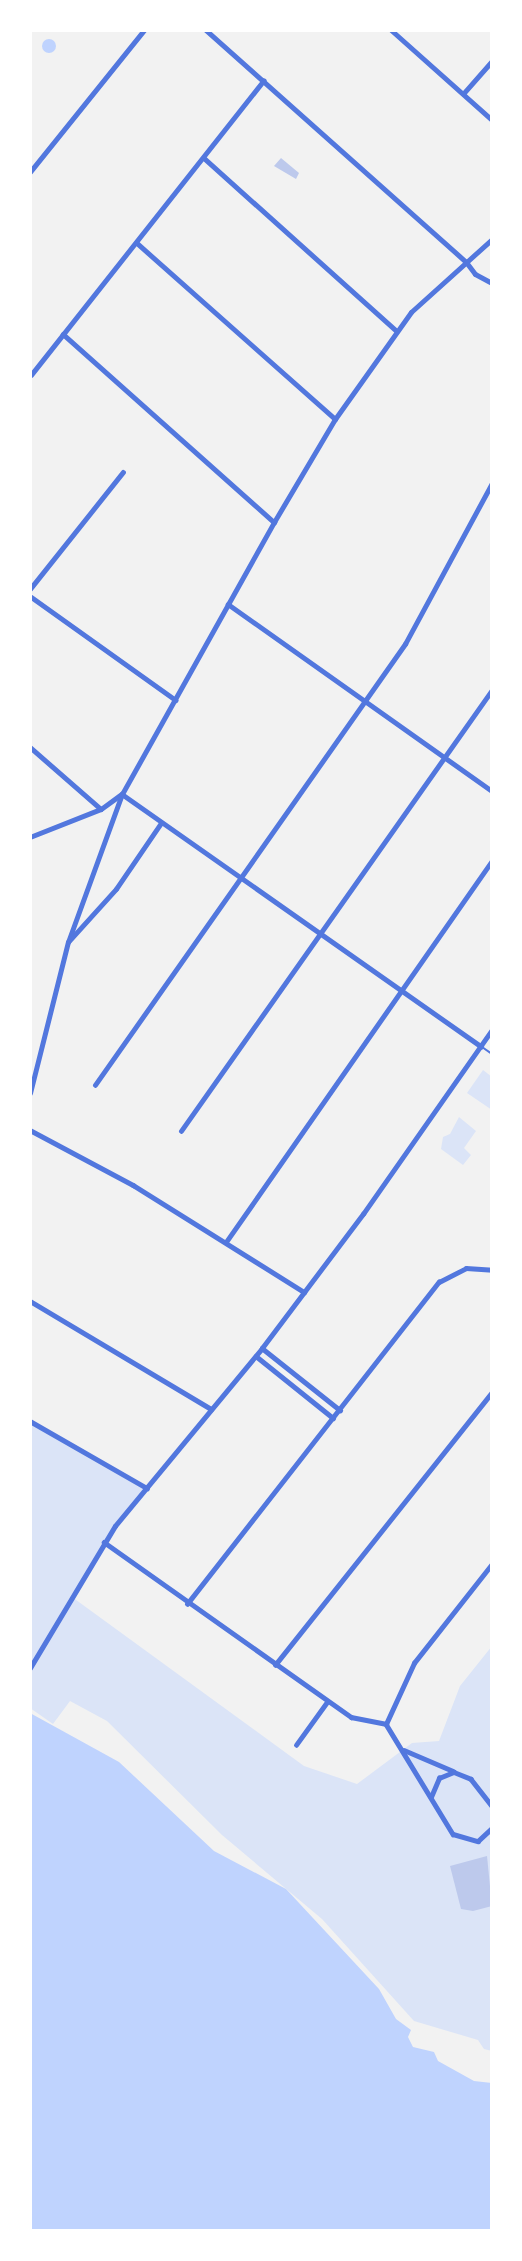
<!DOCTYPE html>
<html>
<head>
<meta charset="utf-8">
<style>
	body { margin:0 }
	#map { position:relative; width:522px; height:2261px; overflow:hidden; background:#f2f2f2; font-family:Lora,serif }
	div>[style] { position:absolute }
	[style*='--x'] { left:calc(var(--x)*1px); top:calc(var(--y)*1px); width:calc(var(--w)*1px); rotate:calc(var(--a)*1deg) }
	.green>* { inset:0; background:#dbe4f7 }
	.water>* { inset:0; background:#bfd3fe }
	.round { border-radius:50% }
	.building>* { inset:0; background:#bdc9ec }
	.service>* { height:2px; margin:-1px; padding:0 1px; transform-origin:1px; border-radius:1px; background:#5277de }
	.minor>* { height:4.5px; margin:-2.25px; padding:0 2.25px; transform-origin:2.25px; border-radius:2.25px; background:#5277de }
	.tertiary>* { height:5px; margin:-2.5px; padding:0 2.5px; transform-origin:2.5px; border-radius:2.5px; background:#5277de }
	span { translate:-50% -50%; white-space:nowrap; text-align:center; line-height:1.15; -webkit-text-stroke:4.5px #fff; paint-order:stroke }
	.frame { position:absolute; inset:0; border:32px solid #fff; pointer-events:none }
</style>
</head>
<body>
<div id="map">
	<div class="green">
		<div style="clip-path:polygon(483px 1070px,492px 1077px,492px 1110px,467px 1093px)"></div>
		<div style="clip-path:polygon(459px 1117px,476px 1131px,464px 1148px,471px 1155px,463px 1165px,441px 1149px,443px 1137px,450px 1134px)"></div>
		<div style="clip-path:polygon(30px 1421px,145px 1489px,114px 1525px,72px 1597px,304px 1766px,357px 1784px,412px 1743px,439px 1741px,460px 1686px,492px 1646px,492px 2051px,484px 2049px,478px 2040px,414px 2021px,322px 1919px,222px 1835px,107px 1721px,70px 1701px,53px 1724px,30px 1708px)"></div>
	</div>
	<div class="water">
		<div class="round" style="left:42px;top:39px;width:14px;height:14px"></div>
		<div style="clip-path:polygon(30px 1713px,119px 1762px,214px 1851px,286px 1889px,379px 1989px,396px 2019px,411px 2030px,408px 2037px,413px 2047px,434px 2052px,438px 2061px,474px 2081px,492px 2083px,492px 2231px,30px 2231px)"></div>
	</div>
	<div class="building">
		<div style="clip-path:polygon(281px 158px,299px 173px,296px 179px,274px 166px)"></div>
		<div style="clip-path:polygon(487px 1856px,492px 1906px,473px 1911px,461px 1909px,450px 1866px)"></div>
	</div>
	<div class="service">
		<div style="--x:482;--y:1047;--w:12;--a:35"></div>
	</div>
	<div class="minor">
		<div style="--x:206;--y:30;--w:348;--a:41.7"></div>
		<div style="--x:463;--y:94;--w:44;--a:-48.7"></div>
		<div style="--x:204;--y:158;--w:258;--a:41.9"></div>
		<div style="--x:30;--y:172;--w:182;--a:-51.2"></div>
		<div style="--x:137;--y:243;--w:265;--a:41.6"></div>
		<div style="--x:63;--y:334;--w:283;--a:41.7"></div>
		<div style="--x:31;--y:375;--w:375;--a:-51.7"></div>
		<div style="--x:30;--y:589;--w:149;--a:-51.5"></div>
		<div style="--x:30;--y:596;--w:179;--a:35.5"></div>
		<div style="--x:228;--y:604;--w:324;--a:35.3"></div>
		<div style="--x:30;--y:747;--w:94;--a:41.1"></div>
		<div style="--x:30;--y:837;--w:76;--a:-21.5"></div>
		<div style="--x:101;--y:809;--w:26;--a:-36"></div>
		<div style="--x:122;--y:794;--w:439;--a:35.1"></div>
		<div style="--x:69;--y:941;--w:70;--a:-47.9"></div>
		<div style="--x:116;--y:889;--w:80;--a:-55.7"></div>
		<div style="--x:95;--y:1085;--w:539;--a:-54.89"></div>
		<div style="--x:405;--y:644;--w:183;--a:-61.6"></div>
		<div style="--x:30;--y:1130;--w:117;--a:28.1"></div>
		<div style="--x:133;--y:1185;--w:202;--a:32"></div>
		<div style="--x:181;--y:1131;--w:540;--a:-54.81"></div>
		<div style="--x:226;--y:1242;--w:465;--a:-55.1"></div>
		<div style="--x:30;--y:1301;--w:211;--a:30.8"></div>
		<div style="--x:262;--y:1348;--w:100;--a:38.5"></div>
		<div style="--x:256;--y:1356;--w:99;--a:38.8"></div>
		<div style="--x:30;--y:1421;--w:135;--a:29.8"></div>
		<div style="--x:104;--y:1542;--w:303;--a:35.3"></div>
		<div style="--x:351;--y:1717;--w:36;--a:11"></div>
		<div style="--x:187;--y:1604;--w:409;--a:-52"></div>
		<div style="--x:439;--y:1282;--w:30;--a:-27"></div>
		<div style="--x:466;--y:1268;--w:26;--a:4"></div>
		<div style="--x:275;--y:1665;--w:349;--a:-51.5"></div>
		<div style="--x:30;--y:1668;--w:165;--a:-59.1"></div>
		<div style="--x:115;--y:1526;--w:231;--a:-50.4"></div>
		<div style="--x:262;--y:1348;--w:168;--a:-53"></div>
		<div style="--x:363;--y:1214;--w:225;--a:-55"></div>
		<div style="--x:386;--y:1724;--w:67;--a:-65.3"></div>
		<div style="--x:414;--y:1663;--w:126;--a:-51.8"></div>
		<div style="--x:386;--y:1724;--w:129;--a:58.7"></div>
		<div style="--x:453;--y:1834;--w:26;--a:16"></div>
		<div style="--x:478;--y:1841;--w:19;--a:-43"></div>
		<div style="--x:296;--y:1745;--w:53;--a:-54.2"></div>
		<div style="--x:404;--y:1750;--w:53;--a:23.2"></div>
		<div style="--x:431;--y:1797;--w:21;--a:-67"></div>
		<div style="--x:439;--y:1778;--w:16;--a:-22"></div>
		<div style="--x:454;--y:1772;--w:18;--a:22"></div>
		<div style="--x:471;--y:1779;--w:34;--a:52"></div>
	</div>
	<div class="tertiary">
		<div style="--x:391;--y:30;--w:135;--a:41.7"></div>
		<div style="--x:466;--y:262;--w:15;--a:53"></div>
		<div style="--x:475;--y:274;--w:19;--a:28"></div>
		<div style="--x:30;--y:1093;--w:156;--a:-75.9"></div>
		<div style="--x:68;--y:942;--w:158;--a:-70"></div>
		<div style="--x:122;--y:794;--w:312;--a:-60.8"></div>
		<div style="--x:274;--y:522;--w:120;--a:-59.4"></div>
		<div style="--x:335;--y:419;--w:131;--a:-54.6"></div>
		<div style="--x:411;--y:312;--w:109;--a:-42"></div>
	</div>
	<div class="frame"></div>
</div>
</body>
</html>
